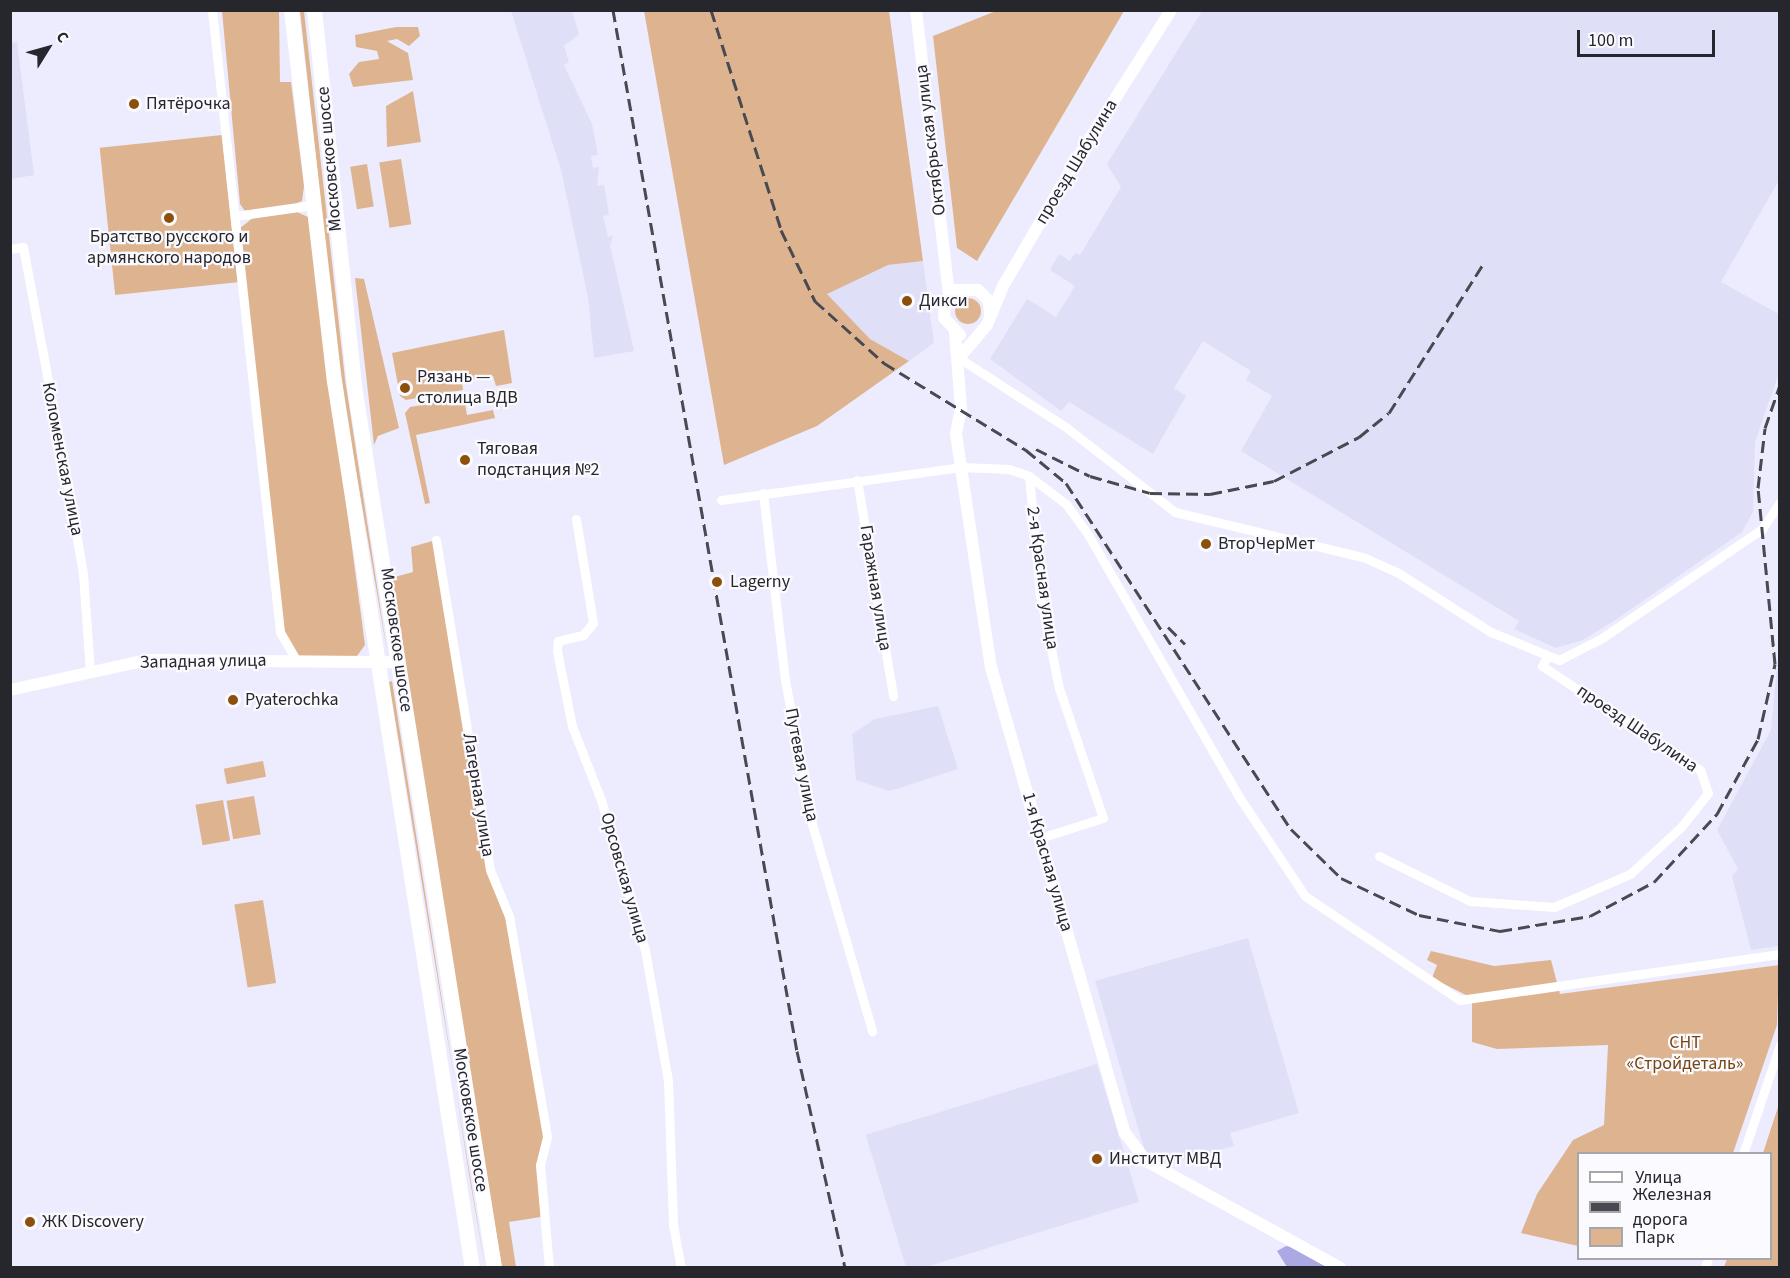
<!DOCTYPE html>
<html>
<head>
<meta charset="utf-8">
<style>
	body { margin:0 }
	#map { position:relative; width:1790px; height:1278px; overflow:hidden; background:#ececfe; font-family:"Source Sans 3",sans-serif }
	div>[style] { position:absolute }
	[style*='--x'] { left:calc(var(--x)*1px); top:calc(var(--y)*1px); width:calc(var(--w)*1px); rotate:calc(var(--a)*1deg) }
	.built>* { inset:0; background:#dfdff8; transform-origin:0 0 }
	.green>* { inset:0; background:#deb490; transform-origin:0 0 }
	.round { border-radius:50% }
	.water>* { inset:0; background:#aaa9e3 }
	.minor>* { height:9px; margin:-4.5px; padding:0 4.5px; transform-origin:4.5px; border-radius:4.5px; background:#fff }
	.tertiary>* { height:12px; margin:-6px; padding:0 6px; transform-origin:6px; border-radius:6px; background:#fff }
	.primary>* { height:15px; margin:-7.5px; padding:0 7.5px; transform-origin:7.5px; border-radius:7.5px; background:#fff }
	.rail>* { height:3px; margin-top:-1.5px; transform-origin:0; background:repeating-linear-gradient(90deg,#494952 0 12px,transparent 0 18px) }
	.dots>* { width:16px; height:16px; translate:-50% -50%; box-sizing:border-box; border:3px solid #fbfbff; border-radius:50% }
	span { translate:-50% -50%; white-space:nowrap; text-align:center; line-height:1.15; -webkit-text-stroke:4.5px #fbfbff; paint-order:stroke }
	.poi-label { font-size:18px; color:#26262d }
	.left { translate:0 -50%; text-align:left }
	.street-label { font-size:18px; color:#26262d }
	.park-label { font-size:18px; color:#754513 }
	.frame { position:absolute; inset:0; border:12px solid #26262d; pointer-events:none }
	.legend { position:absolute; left:1577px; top:1152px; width:195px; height:108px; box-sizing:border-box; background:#fbfbff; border:2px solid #a6a6ab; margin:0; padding:8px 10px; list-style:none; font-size:18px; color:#26262d }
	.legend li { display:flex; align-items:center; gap:12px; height:30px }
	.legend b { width:30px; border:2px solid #a6a6ab }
	.north { position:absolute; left:18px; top:18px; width:60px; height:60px; -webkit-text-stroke:4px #fbfbff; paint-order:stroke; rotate:53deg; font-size:16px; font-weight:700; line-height:24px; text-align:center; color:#26262d }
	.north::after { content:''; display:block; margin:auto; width:21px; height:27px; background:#26262d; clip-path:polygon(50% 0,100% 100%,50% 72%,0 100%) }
	.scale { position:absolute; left:1577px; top:30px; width:138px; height:27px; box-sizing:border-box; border:3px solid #26262d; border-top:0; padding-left:8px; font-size:18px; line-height:21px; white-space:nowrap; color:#26262d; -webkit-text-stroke:4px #fbfbff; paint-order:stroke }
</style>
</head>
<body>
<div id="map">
	<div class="built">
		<div style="clip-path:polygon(511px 11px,572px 11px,579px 34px,564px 46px,569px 62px,564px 65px,592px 124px,598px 155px,591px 156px,593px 168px,599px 167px,597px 186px,604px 185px,609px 215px,603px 216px,608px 237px,613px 236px,610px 245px,634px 351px,594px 358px,588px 297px,561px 170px)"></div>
		<div style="clip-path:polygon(1202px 11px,1779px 11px,1779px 180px,1721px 282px,1779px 314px,1779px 373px,1755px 442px,1753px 512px,1742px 532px,1617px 619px,1583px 640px,1556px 648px,1514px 629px,1519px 621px,1241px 451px,1272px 396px,1246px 380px,1251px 371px,1203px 341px,1174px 388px,1186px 396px,1153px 454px,1069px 402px,1061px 411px,990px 359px,1027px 299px,1056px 317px,1075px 286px,1050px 270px,1059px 254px,1070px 261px,1075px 253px,1080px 255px,1121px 187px,1107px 164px)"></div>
		<div style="clip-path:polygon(17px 42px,34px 175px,11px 179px,10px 43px)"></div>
		<div style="clip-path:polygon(923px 261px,934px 343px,909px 361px,870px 339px,826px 293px,888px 265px)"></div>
		<div style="clip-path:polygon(1779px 647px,1779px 946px,1751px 950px,1732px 876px,1738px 869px,1717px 830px,1771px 730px)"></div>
		<div style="clip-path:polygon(938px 706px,958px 769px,890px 791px,856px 780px,852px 734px,875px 719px)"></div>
		<div style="clip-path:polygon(1248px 938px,1299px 1113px,1230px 1133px,1234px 1146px,1169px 1163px,1145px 1152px,1095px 981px)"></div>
		<div style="left:1097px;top:1064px;width:144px;height:242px;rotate:73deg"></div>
	</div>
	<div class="green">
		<div style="clip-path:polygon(222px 11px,279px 11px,280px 82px,291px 82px,304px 186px,302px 201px,295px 204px,245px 211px,240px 204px)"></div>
		<div style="clip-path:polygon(300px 11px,304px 11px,345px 379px,387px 651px,340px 378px)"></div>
		<div style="clip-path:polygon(644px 11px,889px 11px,923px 261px,888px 265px,827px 294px,870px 339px,909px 361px,817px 426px,724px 465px)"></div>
		<div style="clip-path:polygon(996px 11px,1124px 11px,977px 261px,957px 248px,933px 36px)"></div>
		<div style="clip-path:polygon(396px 27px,418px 27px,420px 36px,409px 46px,397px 39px,387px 41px,408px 53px,413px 80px,353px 87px,349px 74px,359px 62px,379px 59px,377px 51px,356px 47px,355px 35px)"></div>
		<div style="clip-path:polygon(413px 91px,421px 142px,387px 147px,386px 106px)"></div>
		<div style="left:222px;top:135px;width:148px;height:123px;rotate:84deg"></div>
		<div style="left:401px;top:159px;width:66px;height:22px;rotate:81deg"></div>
		<div style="left:367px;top:164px;width:43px;height:17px;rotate:81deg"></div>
		<div style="clip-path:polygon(297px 212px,308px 217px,365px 645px,357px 656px,303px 659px,293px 654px,283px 631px,240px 228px,253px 218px)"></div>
		<div style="clip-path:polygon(355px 278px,364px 279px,399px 428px,378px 436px,374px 445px)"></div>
		<div class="round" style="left:955px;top:298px;width:26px;height:26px"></div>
		<div style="clip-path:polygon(504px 330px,512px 383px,496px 386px,493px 376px,462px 382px,463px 390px,406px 400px,400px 396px,392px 353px)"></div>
		<div style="clip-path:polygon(464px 398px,467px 415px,493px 410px,495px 418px,416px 435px,430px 503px,425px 504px,405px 413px,410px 407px)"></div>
		<div style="clip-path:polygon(436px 540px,490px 870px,502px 891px,547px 1137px,542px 1152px,547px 1216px,509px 1222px,516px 1267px,502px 1267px,387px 579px,413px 572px,411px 547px)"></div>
		<div style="clip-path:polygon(392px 681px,470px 1180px,485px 1267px,389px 682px)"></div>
		<div style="left:263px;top:761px;width:16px;height:40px;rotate:79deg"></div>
		<div style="left:254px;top:796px;width:39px;height:28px;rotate:80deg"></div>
		<div style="left:223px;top:800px;width:41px;height:28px;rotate:80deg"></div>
		<div style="left:263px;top:900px;width:84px;height:29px;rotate:81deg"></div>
		<div style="clip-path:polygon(1431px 951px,1494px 966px,1551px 960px,1560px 994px,1779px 965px,1777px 1025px,1733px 1153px,1578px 1154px,1578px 1246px,1521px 1233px,1537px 1194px,1573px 1140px,1604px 1125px,1608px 1045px,1497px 1049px,1472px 1042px,1472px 998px,1432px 978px,1437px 965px,1427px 960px)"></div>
		<div style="clip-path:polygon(1779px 1104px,1779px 1267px,1724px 1267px,1727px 1259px,1770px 1258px,1770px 1154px,1763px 1153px)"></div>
	</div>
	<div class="water">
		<div style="clip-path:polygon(1286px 1246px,1293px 1247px,1327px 1267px,1287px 1267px,1277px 1251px)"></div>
	</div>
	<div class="minor">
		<div style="--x:212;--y:10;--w:626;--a:83.76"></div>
		<div style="--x:280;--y:632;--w:34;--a:60"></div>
		<div style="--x:235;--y:216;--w:78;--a:-8.1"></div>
		<div style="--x:10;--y:249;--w:13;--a:-9"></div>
		<div style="--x:23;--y:247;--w:238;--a:79.4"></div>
		<div style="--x:67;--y:481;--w:94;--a:80.2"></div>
		<div style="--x:83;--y:574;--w:98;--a:85.9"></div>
		<div style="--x:959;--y:358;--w:129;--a:32.9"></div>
		<div style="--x:1067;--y:428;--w:137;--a:37.9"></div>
		<div style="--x:1175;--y:512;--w:193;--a:13.5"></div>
		<div style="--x:1363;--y:557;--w:37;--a:24"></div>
		<div style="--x:1397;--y:572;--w:112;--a:32.6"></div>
		<div style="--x:1491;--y:632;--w:74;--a:22.4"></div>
		<div style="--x:1559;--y:660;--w:48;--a:-27.1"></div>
		<div style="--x:1602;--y:638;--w:194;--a:-34.3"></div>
		<div style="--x:1762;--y:529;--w:32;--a:-56"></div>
		<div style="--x:1029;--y:476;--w:120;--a:84.7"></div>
		<div style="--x:1040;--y:595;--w:95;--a:78.5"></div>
		<div style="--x:1059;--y:688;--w:137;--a:71.3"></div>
		<div style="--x:1103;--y:818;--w:66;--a:162.4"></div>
		<div style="--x:857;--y:480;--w:219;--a:80.5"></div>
		<div style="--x:763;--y:493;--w:188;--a:83.3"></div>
		<div style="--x:785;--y:680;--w:147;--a:79.4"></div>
		<div style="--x:812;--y:824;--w:216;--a:73.8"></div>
		<div style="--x:721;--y:500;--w:242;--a:-7.8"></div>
		<div style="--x:961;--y:467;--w:48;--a:2.4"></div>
		<div style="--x:1009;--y:469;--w:21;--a:19"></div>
		<div style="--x:1029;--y:476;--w:46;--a:37.1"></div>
		<div style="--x:1066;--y:504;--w:39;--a:54"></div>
		<div style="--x:1089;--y:536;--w:301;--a:60.1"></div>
		<div style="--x:1239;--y:797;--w:119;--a:56.3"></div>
		<div style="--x:1305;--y:896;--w:187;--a:33.9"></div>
		<div style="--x:1460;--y:1000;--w:323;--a:-8.2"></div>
		<div style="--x:576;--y:519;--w:105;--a:80.7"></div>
		<div style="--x:593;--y:623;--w:16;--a:130"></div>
		<div style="--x:583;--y:635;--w:26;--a:167"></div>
		<div style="--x:558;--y:641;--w:10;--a:96"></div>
		<div style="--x:557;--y:651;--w:76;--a:78.7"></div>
		<div style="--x:572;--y:726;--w:79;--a:68.6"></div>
		<div style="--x:601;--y:800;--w:156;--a:73.7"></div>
		<div style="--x:645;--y:950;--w:132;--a:80"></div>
		<div style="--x:668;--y:1080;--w:145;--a:88"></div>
		<div style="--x:673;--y:1225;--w:44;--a:79.5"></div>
		<div style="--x:436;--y:540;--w:334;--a:80.7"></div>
		<div style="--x:490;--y:870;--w:50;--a:67.6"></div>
		<div style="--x:509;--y:916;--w:224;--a:80.2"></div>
		<div style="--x:547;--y:1137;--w:29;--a:104"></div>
		<div style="--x:540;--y:1165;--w:103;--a:85"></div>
		<div style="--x:1379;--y:856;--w:102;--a:26.3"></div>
		<div style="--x:1470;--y:901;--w:84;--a:4.1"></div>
		<div style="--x:1554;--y:907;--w:83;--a:-23.5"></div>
		<div style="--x:1630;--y:874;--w:69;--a:-42.7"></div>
		<div style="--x:1681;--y:827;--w:43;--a:-51.5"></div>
		<div style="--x:1708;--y:793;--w:24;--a:-109"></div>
		<div style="--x:1700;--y:770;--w:189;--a:-146.6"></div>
		<div style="--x:1542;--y:666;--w:10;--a:-61"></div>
		<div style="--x:1743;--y:1154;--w:115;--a:-71.3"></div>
		<div style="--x:1705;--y:1268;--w:10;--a:-73"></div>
	</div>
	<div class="tertiary">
		<div style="--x:916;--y:10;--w:287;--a:83.4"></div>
		<div style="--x:955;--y:333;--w:75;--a:85.4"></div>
		<div style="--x:961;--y:408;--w:26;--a:101"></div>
		<div style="--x:956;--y:434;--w:236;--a:81.5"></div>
		<div style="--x:991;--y:667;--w:485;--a:74"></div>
		<div style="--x:1125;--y:1133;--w:35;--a:53"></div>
		<div style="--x:1146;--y:1161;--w:222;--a:28.8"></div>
		<div style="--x:960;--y:335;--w:23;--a:-133"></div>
		<div style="--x:944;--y:318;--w:16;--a:-86"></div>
		<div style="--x:945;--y:302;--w:16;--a:-50"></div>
		<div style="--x:955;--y:290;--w:23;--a:0"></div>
		<div style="--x:978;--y:290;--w:16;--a:45"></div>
		<div style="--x:989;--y:301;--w:15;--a:86"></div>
		<div style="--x:959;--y:358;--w:43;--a:-49.7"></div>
		<div style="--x:987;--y:325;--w:42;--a:-67.7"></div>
		<div style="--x:1003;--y:286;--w:156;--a:-59.7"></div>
		<div style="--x:1082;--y:151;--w:167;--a:-57.7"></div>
		<div style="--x:10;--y:690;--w:141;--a:-12.3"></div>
		<div style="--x:148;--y:660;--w:251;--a:0.5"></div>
	</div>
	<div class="primary">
		<div style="--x:291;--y:10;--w:373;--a:83.4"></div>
		<div style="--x:334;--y:381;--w:898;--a:81.16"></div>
		<div style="--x:314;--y:10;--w:378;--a:83.9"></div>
		<div style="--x:354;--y:386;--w:893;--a:80.98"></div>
	</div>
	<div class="rail">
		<div style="--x:613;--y:10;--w:1057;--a:79.98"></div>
		<div style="--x:797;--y:1051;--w:222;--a:77.5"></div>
		<div style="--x:711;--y:10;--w:231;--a:72.3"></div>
		<div style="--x:781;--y:230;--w:79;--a:64.4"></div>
		<div style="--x:815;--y:301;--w:93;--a:41.9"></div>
		<div style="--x:884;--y:363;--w:167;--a:31.5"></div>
		<div style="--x:1026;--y:450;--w:52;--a:39.5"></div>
		<div style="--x:1066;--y:483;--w:413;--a:57"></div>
		<div style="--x:1291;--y:829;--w:70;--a:44.4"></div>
		<div style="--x:1341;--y:878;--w:86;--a:25.4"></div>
		<div style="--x:1419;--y:915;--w:83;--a:11.2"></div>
		<div style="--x:1500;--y:931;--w:91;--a:-9.5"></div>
		<div style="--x:1590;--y:916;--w:72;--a:-28"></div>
		<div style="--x:1654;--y:882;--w:93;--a:-47.2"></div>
		<div style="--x:1717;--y:814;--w:85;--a:-61.3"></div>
		<div style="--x:1758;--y:739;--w:77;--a:-77.2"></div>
		<div style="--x:1775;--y:664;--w:177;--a:-95.5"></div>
		<div style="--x:1758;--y:488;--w:60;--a:-83.3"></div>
		<div style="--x:1765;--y:428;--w:46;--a:-70.8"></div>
		<div style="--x:1036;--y:449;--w:60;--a:26.6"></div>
		<div style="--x:1090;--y:476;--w:62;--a:15.8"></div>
		<div style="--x:1150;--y:493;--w:60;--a:1"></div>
		<div style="--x:1210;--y:494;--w:65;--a:-11.5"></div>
		<div style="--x:1274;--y:481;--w:96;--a:-27.4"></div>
		<div style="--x:1359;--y:437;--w:38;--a:-39"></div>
		<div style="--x:1389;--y:413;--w:178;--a:-57.7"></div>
		<div style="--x:1168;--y:627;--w:24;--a:45"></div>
	</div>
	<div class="dots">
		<div style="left:134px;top:104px;background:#8b500b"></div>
		<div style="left:169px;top:218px;background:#8b500b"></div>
		<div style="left:907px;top:301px;background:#8b500b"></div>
		<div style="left:405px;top:388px;background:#8b500b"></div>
		<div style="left:465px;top:460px;background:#8b500b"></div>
		<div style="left:1206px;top:544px;background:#8b500b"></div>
		<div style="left:717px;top:582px;background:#8b500b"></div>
		<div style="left:233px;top:700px;background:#8b500b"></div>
		<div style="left:1097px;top:1159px;background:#8b500b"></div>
		<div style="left:30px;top:1222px;background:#8b500b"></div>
	</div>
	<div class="poi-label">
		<span class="left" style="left:146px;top:104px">Пятёрочка</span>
		<span style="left:169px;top:248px">Братство русского и<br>армянского народов</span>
		<span class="left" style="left:919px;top:301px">Дикси</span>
		<span class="left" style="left:417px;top:388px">Рязань —<br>столица ВДВ</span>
		<span class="left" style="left:477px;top:460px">Тяговая<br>подстанция №2</span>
		<span class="left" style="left:1218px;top:544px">ВторЧерМет</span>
		<span class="left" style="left:730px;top:582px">Lagerny</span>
		<span class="left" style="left:245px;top:700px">Pyaterochka</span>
		<span class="left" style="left:1109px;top:1159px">Институт МВД</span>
		<span class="left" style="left:42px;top:1222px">ЖК Discovery</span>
	</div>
	<div class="street-label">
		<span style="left:931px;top:140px;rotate:-97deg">Октябрьская улица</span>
		<span style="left:330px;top:159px;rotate:-95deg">Московское шоссе</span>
		<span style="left:1077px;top:162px;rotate:-59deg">проезд Шабулина</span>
		<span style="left:62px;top:459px;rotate:79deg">Коломенская улица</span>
		<span style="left:1042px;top:578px;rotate:82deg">2-я Красная улица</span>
		<span style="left:875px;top:588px;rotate:81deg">Гаражная улица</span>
		<span style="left:396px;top:640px;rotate:82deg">Московское шоссе</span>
		<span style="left:203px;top:662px;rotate:-1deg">Западная улица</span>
		<span style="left:1637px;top:729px;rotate:34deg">проезд Шабулина</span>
		<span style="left:801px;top:765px;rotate:79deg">Путевая улица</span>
		<span style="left:478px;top:795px;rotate:81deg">Лагерная улица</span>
		<span style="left:1047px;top:862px;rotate:74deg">1-я Красная улица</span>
		<span style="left:624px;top:878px;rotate:74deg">Орсовская улица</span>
		<span style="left:470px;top:1120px;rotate:81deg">Московское шоссе</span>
	</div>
	<div class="park-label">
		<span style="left:1685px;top:1054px">СНТ<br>«Стройдеталь»</span>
	</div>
	<div class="frame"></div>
	<ul class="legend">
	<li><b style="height:8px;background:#fff"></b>Улица</li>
	<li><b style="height:8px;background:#494952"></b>Железная дорога</li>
	<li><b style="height:16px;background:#deb490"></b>Парк</li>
	</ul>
	<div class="north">С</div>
	<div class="scale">100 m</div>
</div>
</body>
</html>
